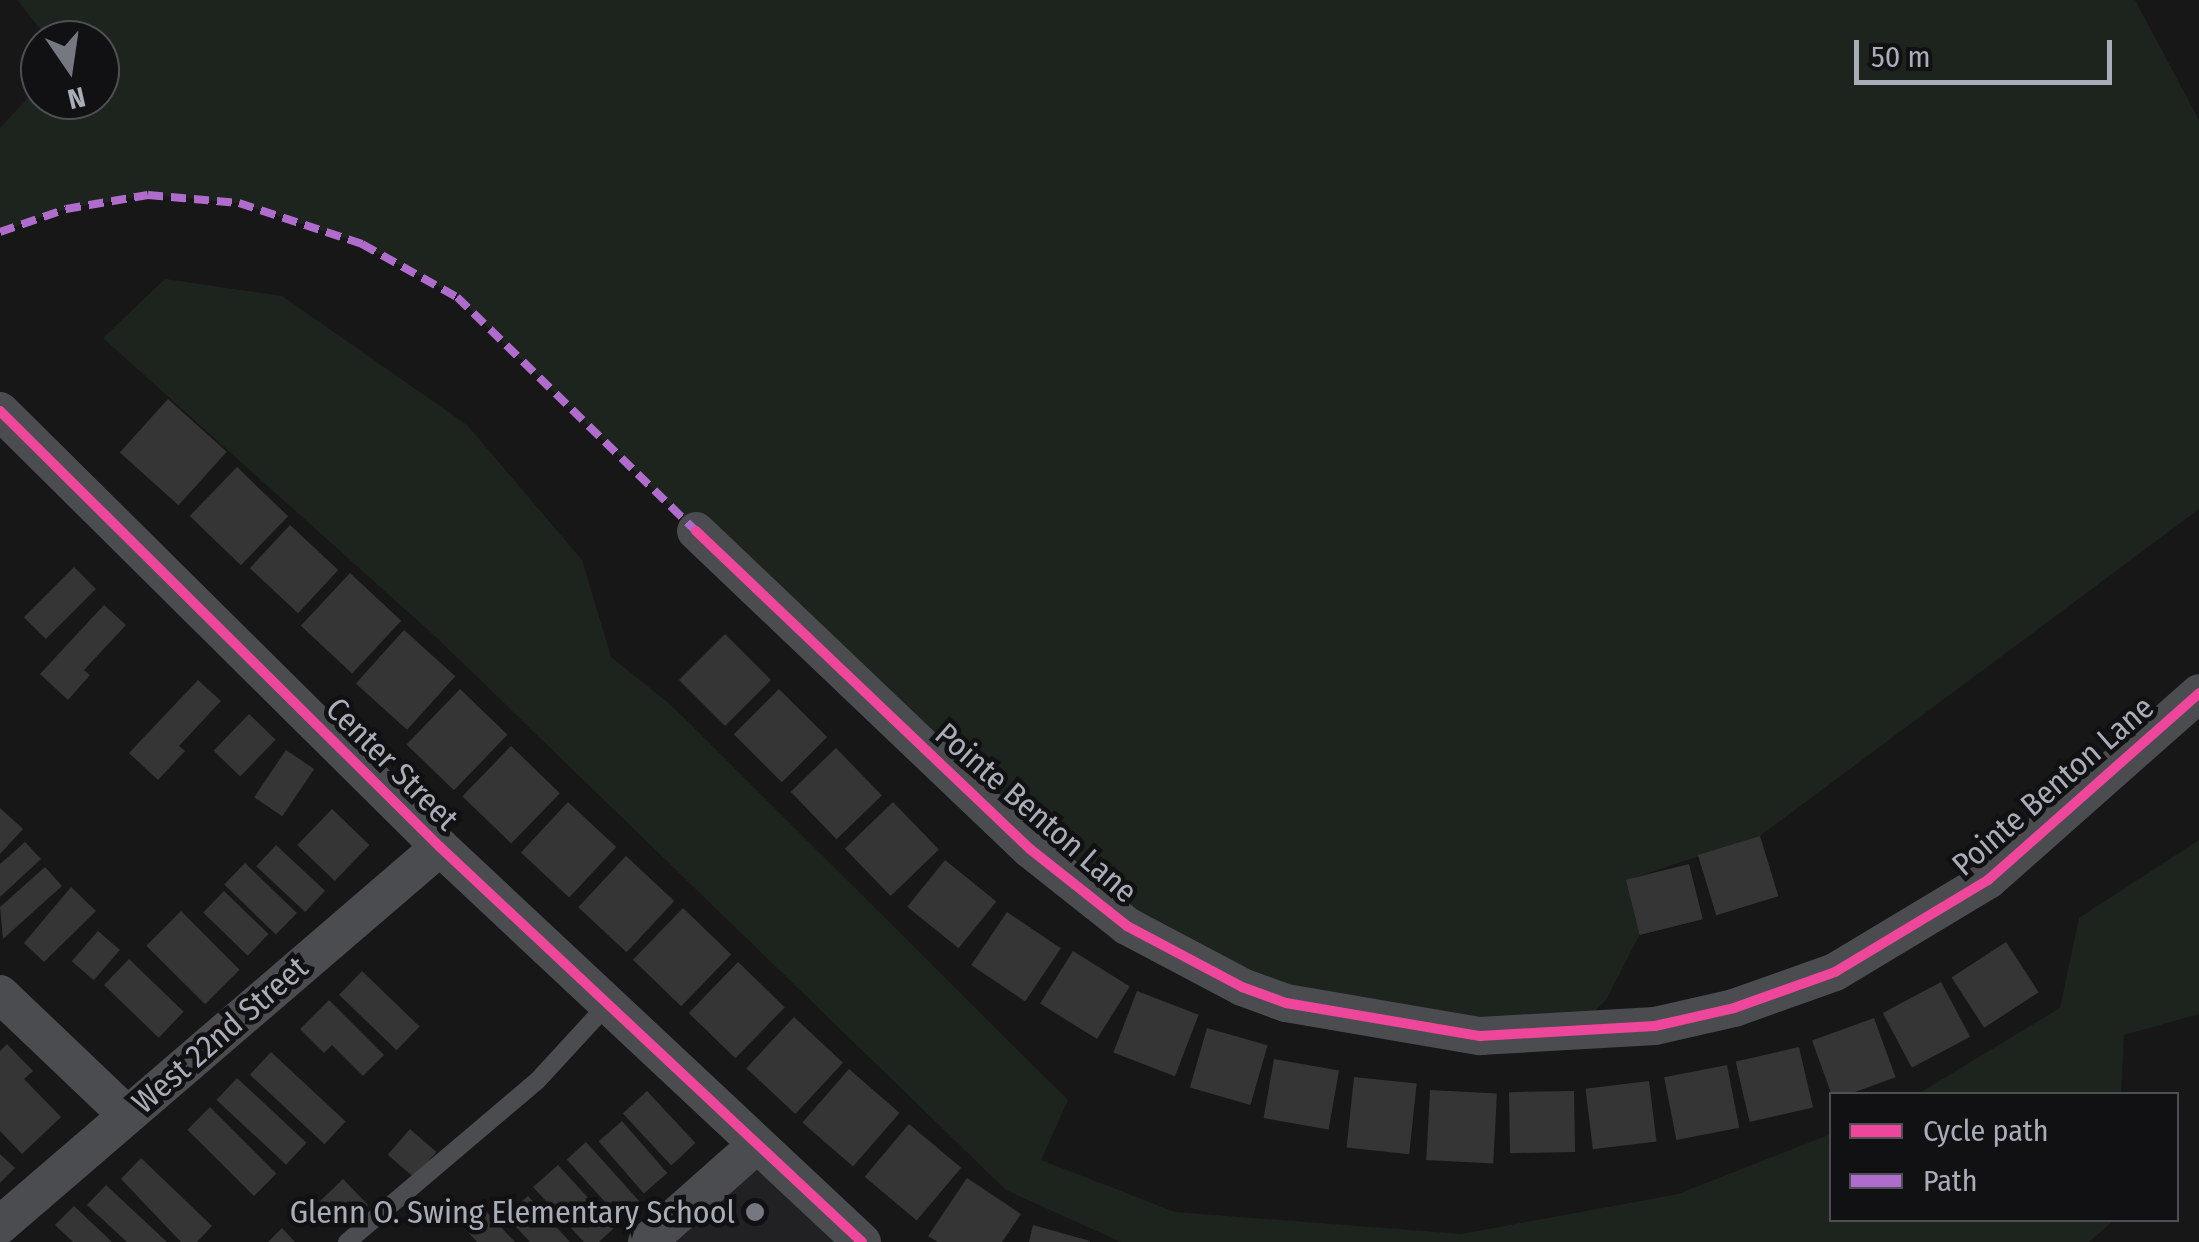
<!DOCTYPE html>
<html>
<head>
<meta charset="utf-8">
<style>
	body { margin:0 }
	#map { position:relative; width:2199px; height:1242px; overflow:hidden; background:#171717; font-family:"Fira Sans Condensed",sans-serif }
	div>[style] { position:absolute }
	[style*='--x'] { left:calc(var(--x)*1px); top:calc(var(--y)*1px); width:calc(var(--w)*1px); rotate:calc(var(--a)*1deg) }
	.built>* { inset:0; background:#212123 }
	.green>* { inset:0; background:#1d241e }
	.building>* { inset:0; background:#353536; transform-origin:0 0 }
	.lane>* { height:18px; margin:-9px; padding:0 9px; transform-origin:9px; border-radius:9px; background:#4b4c50 }
	.street>* { height:38px; margin:-19px; padding:0 19px; transform-origin:19px; border-radius:19px; background:#4b4c50 }
	.quiet>* { height:8px; margin-top:-4px; transform-origin:0; background:repeating-linear-gradient(90deg,#b06ccc 0 15px,transparent 0 23px) }
	.cycleway>* { height:10px; margin:-5px; padding:0 5px; transform-origin:5px; border-radius:5px; background:#ed469a }
	.dots>* { width:28px; height:28px; translate:-50% -50%; box-sizing:border-box; border:5px solid #111113; border-radius:50% }
	span { translate:-50% -50%; white-space:nowrap; text-align:center; line-height:1.15; -webkit-text-stroke:9px #111113; paint-order:stroke }
	.street-label { font-size:32px; color:#a8adb8 }
	.poi-label { font-size:32px; color:#a8adb8 }
	.right { translate:-100% -50%; text-align:right }
	.legend { position:absolute; left:1829px; top:1092px; width:350px; height:130px; box-sizing:border-box; background:#111113; border:2px solid #4d4f55; margin:0; padding:12px 18px; list-style:none; font-size:30px; color:#a8adb8 }
	.legend li { display:flex; align-items:center; gap:20px; height:50px }
	.legend b { width:50px; border:2px solid #4d4f55 }
	.north { position:absolute; left:20px; top:20px; width:100px; height:100px; box-sizing:border-box; background:#111113; border:2px solid #4d4f55; border-radius:50%; rotate:167deg; font-size:28px; font-weight:700; line-height:40px; text-align:center; color:#a8adb8 }
	.north::after { content:''; display:block; margin:auto; width:35px; height:45px; background:#757880; clip-path:polygon(50% 0,100% 100%,50% 72%,0 100%) }
	.scale { position:absolute; left:1854px; top:40px; width:258px; height:45px; box-sizing:border-box; border:5px solid #a8adb8; border-top:0; padding-left:12px; font-size:30px; line-height:35px; white-space:nowrap; color:#a8adb8; -webkit-text-stroke:8px #111113; paint-order:stroke }
</style>
</head>
<body>
<div id="map">
	<div class="built">
		<div style="clip-path:polygon(755px 1146px,862px 1242px,647px 1242px)"></div>
	</div>
	<div class="green">
		<div style="clip-path:polygon(17px 0,2135px 0,2199px 120px,2199px 509px,1760px 836px,1627px 880px,1640px 934px,1606px 1000px,1570px 1035px,1365px 1021px,1127px 926px,696px 531px,457px 297px,362px 244px,239px 203px,148px 195px,66px 209px,0 232px,0 128px,40px 85px,40px 100px,100px 100px,100px 40px,49px 40px)"></div>
		<div style="clip-path:polygon(165px 279px,282px 296px,467px 425px,582px 560px,611px 657px,672px 706px,1068px 1100px,1041px 1160px,1175px 1212px,1461px 1234px,1678px 1194px,1831px 1134px,1832px 1220px,2114px 1220px,2089px 1242px,1121px 1242px,1006px 1190px,437px 638px,103px 338px)"></div>
		<div style="clip-path:polygon(2199px 840px,2199px 1014px,2124px 1035px,2121px 1094px,1918px 1094px,2060px 1008px,2079px 918px)"></div>
	</div>
	<div class="building">
		<div style="left:168px;top:399px;width:79px;height:72px;rotate:42deg"></div>
		<div style="left:237px;top:467px;width:71px;height:68px;rotate:44deg"></div>
		<div style="left:290px;top:525px;width:66px;height:59px;rotate:43deg"></div>
		<div style="left:74px;top:567px;width:31px;height:71px;rotate:45deg"></div>
		<div style="left:350px;top:573px;width:70px;height:72px;rotate:43deg"></div>
		<div style="clip-path:polygon(104px 605px,126px 625px,84px 670px,90px 675px,68px 700px,40px 674px)"></div>
		<div style="left:404px;top:630px;width:69px;height:72px;rotate:42deg"></div>
		<div style="left:725px;top:634px;width:65px;height:65px;rotate:45deg"></div>
		<div style="clip-path:polygon(198px 680px,221px 701px,179px 746px,185px 751px,158px 780px,129px 753px)"></div>
		<div style="left:460px;top:689px;width:66px;height:77px;rotate:44deg"></div>
		<div style="left:779px;top:689px;width:68px;height:64px;rotate:45deg"></div>
		<div style="left:249px;top:714px;width:37px;height:51px;rotate:44deg"></div>
		<div style="left:511px;top:746px;width:68px;height:70px;rotate:44deg"></div>
		<div style="left:836px;top:748px;width:66px;height:63px;rotate:46deg"></div>
		<div style="left:286px;top:750px;width:34px;height:57px;rotate:34deg"></div>
		<div style="left:568px;top:802px;width:66px;height:69px;rotate:43deg"></div>
		<div style="left:893px;top:802px;width:66px;height:67px;rotate:46deg"></div>
		<div style="clip-path:polygon(0 808px,23px 829px,0 854px)"></div>
		<div style="left:332px;top:809px;width:52px;height:50px;rotate:44deg"></div>
		<div style="left:1760px;top:836px;width:63px;height:65px;rotate:73deg"></div>
		<div style="clip-path:polygon(25px 842px,41px 859px,0 897px,0 864px)"></div>
		<div style="left:276px;top:845px;width:67px;height:29px;rotate:43deg"></div>
		<div style="left:626px;top:856px;width:66px;height:70px;rotate:43deg"></div>
		<div style="left:945px;top:860px;width:66px;height:60px;rotate:39deg"></div>
		<div style="left:245px;top:863px;width:72px;height:30px;rotate:44deg"></div>
		<div style="left:1689px;top:864px;width:57px;height:65px;rotate:76deg"></div>
		<div style="clip-path:polygon(45px 867px,62px 886px,3px 939px,0 907px)"></div>
		<div style="clip-path:polygon(71px 887px,96px 911px,44px 962px,24px 943px)"></div>
		<div style="left:224px;top:891px;width:62px;height:30px;rotate:44deg"></div>
		<div style="left:683px;top:908px;width:67px;height:72px;rotate:44deg"></div>
		<div style="left:181px;top:911px;width:83px;height:49px;rotate:45deg"></div>
		<div style="left:1007px;top:912px;width:65px;height:64px;rotate:34deg"></div>
		<div style="left:98px;top:931px;width:29px;height:40px;rotate:41deg"></div>
		<div style="left:2006px;top:942px;width:60px;height:65px;rotate:57deg"></div>
		<div style="left:1073px;top:951px;width:67px;height:62px;rotate:32deg"></div>
		<div style="left:129px;top:959px;width:76px;height:36px;rotate:44deg"></div>
		<div style="left:738px;top:962px;width:65px;height:71px;rotate:44deg"></div>
		<div style="left:362px;top:971px;width:80px;height:33px;rotate:44deg"></div>
		<div style="left:1941px;top:982px;width:62px;height:66px;rotate:62deg"></div>
		<div style="left:1137px;top:991px;width:66px;height:66px;rotate:21deg"></div>
		<div style="clip-path:polygon(329px 1000px,384px 1055px,363px 1076px,332px 1045px,324px 1053px,300px 1029px)"></div>
		<div style="left:794px;top:1017px;width:67px;height:70px;rotate:43deg"></div>
		<div style="left:1874px;top:1018px;width:63px;height:66px;rotate:70deg"></div>
		<div style="left:1207px;top:1028px;width:63px;height:62px;rotate:16deg"></div>
		<div style="clip-path:polygon(7px 1044px,33px 1071px,24px 1079px,61px 1117px,22px 1154px,0 1131px,0 1051px)"></div>
		<div style="left:1799px;top:1047px;width:62px;height:65px;rotate:77deg"></div>
		<div style="left:271px;top:1052px;width:102px;height:31px;rotate:43deg"></div>
		<div style="left:1274px;top:1059px;width:66px;height:60px;rotate:10deg"></div>
		<div style="left:1727px;top:1065px;width:64px;height:64px;rotate:79deg"></div>
		<div style="left:849px;top:1069px;width:67px;height:71px;rotate:41deg"></div>
		<div style="left:1354px;top:1077px;width:63px;height:71px;rotate:6deg"></div>
		<div style="left:237px;top:1078px;width:95px;height:30px;rotate:43deg"></div>
		<div style="left:1649px;top:1081px;width:61px;height:64px;rotate:83deg"></div>
		<div style="left:1430px;top:1090px;width:67px;height:70px;rotate:3deg"></div>
		<div style="left:647px;top:1091px;width:71px;height:33px;rotate:47deg"></div>
		<div style="left:1574px;top:1091px;width:61px;height:65px;rotate:89deg"></div>
		<div style="left:210px;top:1107px;width:94px;height:32px;rotate:45deg"></div>
		<div style="left:622px;top:1121px;width:69px;height:31px;rotate:49deg"></div>
		<div style="left:909px;top:1124px;width:68px;height:69px;rotate:40deg"></div>
		<div style="left:410px;top:1129px;width:35px;height:34px;rotate:41deg"></div>
		<div style="left:586px;top:1142px;width:81px;height:26px;rotate:48deg"></div>
		<div style="clip-path:polygon(0 1154px,15px 1168px,0 1183px)"></div>
		<div style="clip-path:polygon(141px 1158px,212px 1226px,197px 1242px,181px 1242px,121px 1179px)"></div>
		<div style="clip-path:polygon(558px 1165px,615px 1227px,599px 1242px,584px 1242px,533px 1187px)"></div>
		<div style="clip-path:polygon(967px 1178px,1021px 1214px,1002px 1242px,938px 1242px,928px 1236px)"></div>
		<div style="left:343px;top:1179px;width:36px;height:32px;rotate:46deg"></div>
		<div style="clip-path:polygon(106px 1185px,167px 1242px,127px 1242px,87px 1205px)"></div>
		<div style="clip-path:polygon(528px 1196px,570px 1242px,530px 1242px,506px 1216px)"></div>
		<div style="clip-path:polygon(74px 1206px,112px 1242px,73px 1242px,55px 1225px)"></div>
		<div style="clip-path:polygon(485px 1210px,515px 1242px,477px 1242px,465px 1229px)"></div>
		<div style="clip-path:polygon(1033px 1225px,1090px 1241px,1090px 1242px,1029px 1242px)"></div>
		<div style="clip-path:polygon(282px 1228px,295px 1242px,268px 1242px)"></div>
	</div>
	<div class="lane">
		<div style="--x:347;--y:1242;--w:250;--a:-40.3"></div>
		<div style="--x:538;--y:1080;--w:102;--a:-47.4"></div>
	</div>
	<div class="street">
		<div style="--x:0;--y:411;--w:619;--a:44.74"></div>
		<div style="--x:440;--y:847;--w:578;--a:43.11"></div>
		<div style="--x:696;--y:531;--w:461;--a:43.6"></div>
		<div style="--x:1030;--y:849;--w:124;--a:38.4"></div>
		<div style="--x:1127;--y:926;--w:130;--a:27.9"></div>
		<div style="--x:1242;--y:987;--w:47;--a:20"></div>
		<div style="--x:1286;--y:1003;--w:197;--a:9.7"></div>
		<div style="--x:1480;--y:1036;--w:175;--a:-3.3"></div>
		<div style="--x:1655;--y:1026;--w:81;--a:-12.8"></div>
		<div style="--x:1734;--y:1008;--w:107;--a:-19.6"></div>
		<div style="--x:1835;--y:972;--w:179;--a:-31"></div>
		<div style="--x:1988;--y:880;--w:282;--a:-41.5"></div>
		<div style="--x:0;--y:994;--w:175;--a:43.6"></div>
		<div style="--x:0;--y:1225;--w:580;--a:-40.67"></div>
		<div style="--x:647;--y:1242;--w:144;--a:-41.6"></div>
	</div>
	<div class="quiet">
		<div style="--x:0;--y:232;--w:70;--a:-19.2"></div>
		<div style="--x:66;--y:209;--w:83;--a:-9.7"></div>
		<div style="--x:148;--y:195;--w:91;--a:5"></div>
		<div style="--x:239;--y:203;--w:130;--a:18.4"></div>
		<div style="--x:362;--y:244;--w:109;--a:29.2"></div>
		<div style="--x:457;--y:297;--w:334;--a:44.4"></div>
	</div>
	<div class="cycleway">
		<div style="--x:0;--y:411;--w:619;--a:44.74"></div>
		<div style="--x:440;--y:847;--w:578;--a:43.11"></div>
		<div style="--x:696;--y:531;--w:461;--a:43.6"></div>
		<div style="--x:1030;--y:849;--w:124;--a:38.4"></div>
		<div style="--x:1127;--y:926;--w:130;--a:27.9"></div>
		<div style="--x:1242;--y:987;--w:47;--a:20"></div>
		<div style="--x:1286;--y:1003;--w:197;--a:9.7"></div>
		<div style="--x:1480;--y:1036;--w:175;--a:-3.3"></div>
		<div style="--x:1655;--y:1026;--w:81;--a:-12.8"></div>
		<div style="--x:1734;--y:1008;--w:107;--a:-19.6"></div>
		<div style="--x:1835;--y:972;--w:179;--a:-31"></div>
		<div style="--x:1988;--y:880;--w:282;--a:-41.5"></div>
	</div>
	<div class="dots">
		<div style="left:755px;top:1212px;background:#757880"></div>
	</div>
	<div class="street-label">
		<span style="left:392px;top:764px;rotate:45deg">Center Street</span>
		<span style="left:2053px;top:786px;rotate:-41deg">Pointe Benton Lane</span>
		<span style="left:1036px;top:813px;rotate:41deg">Pointe Benton Lane</span>
		<span style="left:220px;top:1035px;rotate:-41deg">West 22nd Street</span>
	</div>
	<div class="poi-label">
		<span class="right" style="left:735px;top:1212px">Glenn O. Swing Elementary School</span>
	</div>
	<ul class="legend">
	<li><b style="height:12px;background:#ed469a"></b>Cycle path</li>
	<li><b style="height:12px;background:#b06ccc"></b>Path</li>
	</ul>
	<div class="north">N</div>
	<div class="scale">50 m</div>
</div>
</body>
</html>
